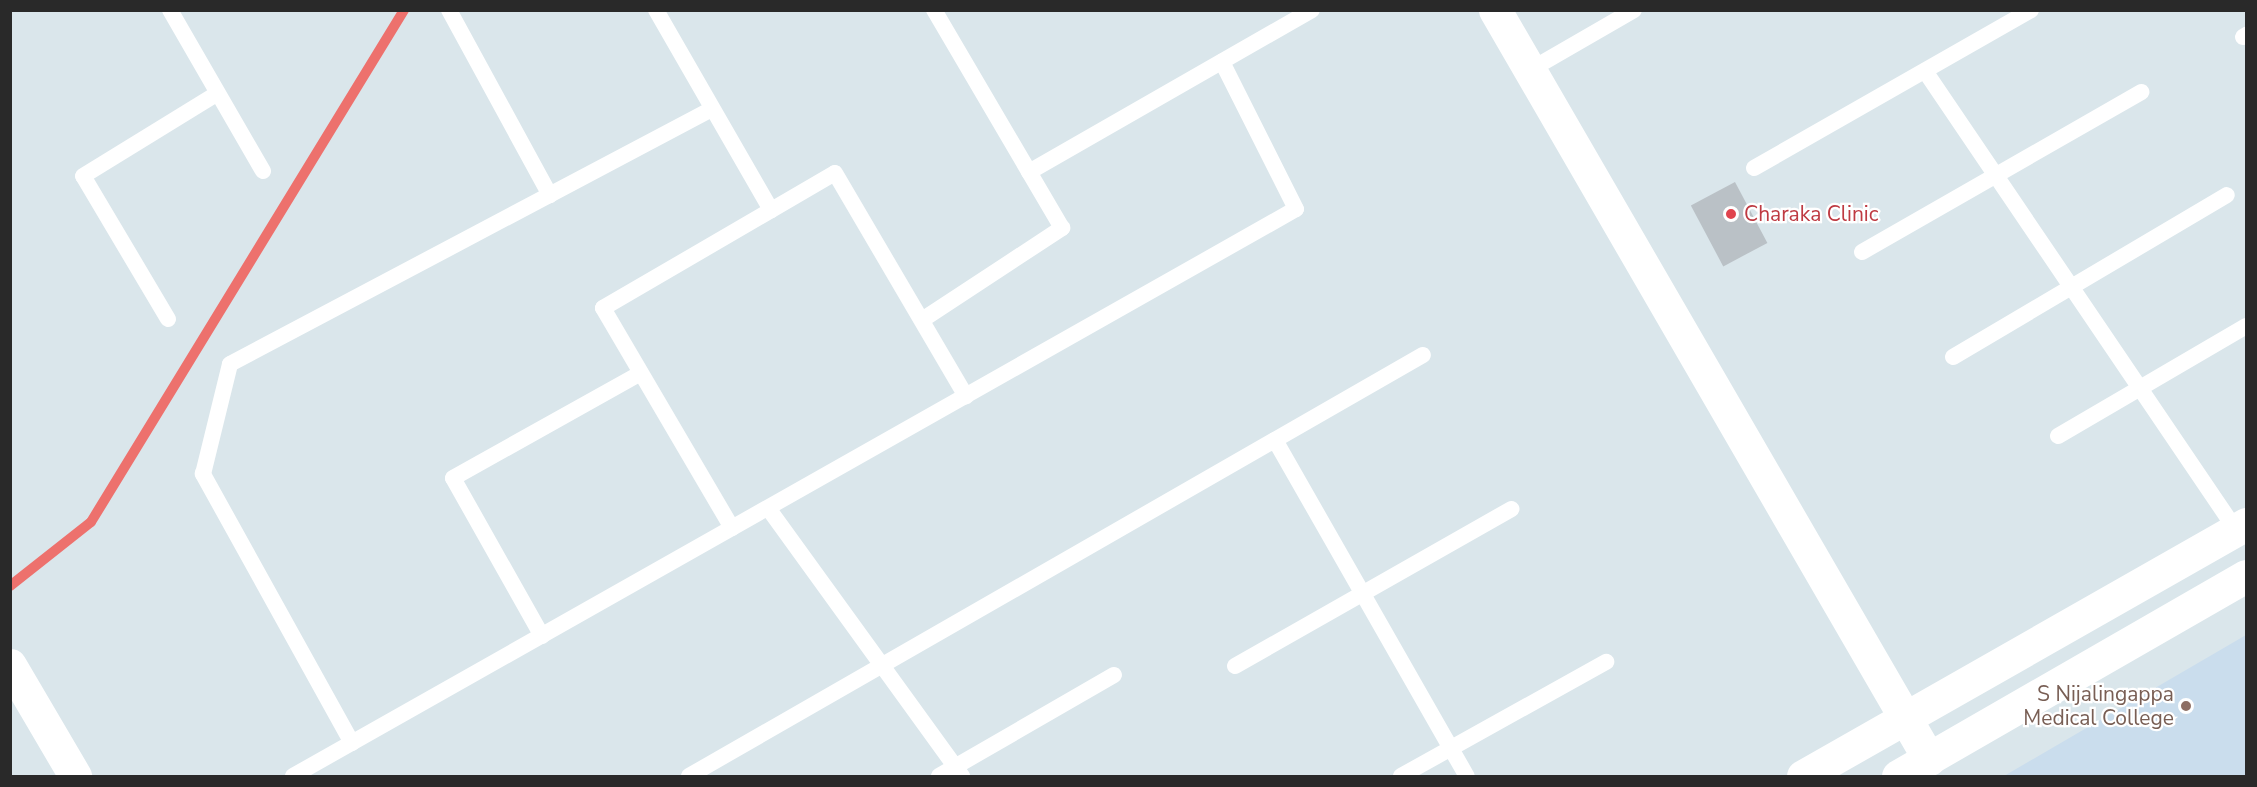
<!DOCTYPE html>
<html>
<head>
<meta charset="utf-8">
<style>
	body { margin:0 }
	#map { position:relative; width:2257px; height:787px; overflow:hidden; background:#dae6eb; font-family:"Nunito Sans",sans-serif }
	div>[style] { position:absolute }
	[style*='--x'] { left:calc(var(--x)*1px); top:calc(var(--y)*1px); width:calc(var(--w)*1px); rotate:calc(var(--a)*1deg) }
	.education>* { inset:0; background:#cadded }
	.stream>* { height:10px; margin:-5px; padding:0 5px; transform-origin:5px; border-radius:5px; background:#ed716d }
	.building>* { inset:0; background:#bac1c6; transform-origin:0 0 }
	.lane>* { height:16px; margin:-8px; padding:0 8px; transform-origin:8px; border-radius:8px; background:#fff }
	.secondary>* { height:33px; margin:-16.5px; padding:0 16.5px; transform-origin:16.5px; border-radius:16.5px; background:#fff }
	.dots>* { width:16px; height:16px; translate:-50% -50%; box-sizing:border-box; border:3px solid #fff; border-radius:50% }
	span { translate:-50% -50%; white-space:nowrap; text-align:center; line-height:1.15; -webkit-text-stroke:4.5px #fff; paint-order:stroke }
	.health-label { font-size:21px; color:#be3a42 }
	.left { translate:0 -50%; text-align:left }
	.education-label { font-size:21px; color:#785e54 }
	.right { translate:-100% -50%; text-align:right }
	.frame { position:absolute; inset:0; border:12px solid #292929; pointer-events:none }
</style>
</head>
<body>
<div id="map">
	<div class="education">
		<div style="clip-path:polygon(2246px 635px,2246px 776px,2004px 776px)"></div>
	</div>
	<div class="stream">
		<div style="--x:10;--y:586;--w:103;--a:-38.3"></div>
		<div style="--x:91;--y:522;--w:600;--a:-58.56"></div>
	</div>
	<div class="building">
		<div style="left:1735px;top:182px;width:69px;height:50px;rotate:62deg"></div>
	</div>
	<div class="lane">
		<div style="--x:170;--y:10;--w:186;--a:60"></div>
		<div style="--x:449;--y:10;--w:211;--a:61.4"></div>
		<div style="--x:656;--y:10;--w:231;--a:60.1"></div>
		<div style="--x:2243;--y:37;--w:4;--a:-34"></div>
		<div style="--x:1530;--y:70;--w:120;--a:-30"></div>
		<div style="--x:1925;--y:71;--w:554;--a:55.88"></div>
		<div style="--x:1754;--y:168;--w:319;--a:-29.7"></div>
		<div style="--x:1029;--y:172;--w:326;--a:-29.8"></div>
		<div style="--x:1862;--y:252;--w:322;--a:-29.8"></div>
		<div style="--x:168;--y:319;--w:166;--a:-120.7"></div>
		<div style="--x:83;--y:176;--w:158;--a:-31.6"></div>
		<div style="--x:922;--y:320;--w:168;--a:-33.3"></div>
		<div style="--x:1062;--y:228;--w:253;--a:-120.4"></div>
		<div style="--x:1953;--y:357;--w:318;--a:-30.6"></div>
		<div style="--x:2058;--y:436;--w:218;--a:-30.3"></div>
		<div style="--x:1275;--y:440;--w:387;--a:60.3"></div>
		<div style="--x:768;--y:508;--w:331;--a:54.1"></div>
		<div style="--x:732;--y:528;--w:255;--a:-120.4"></div>
		<div style="--x:603;--y:308;--w:268;--a:-30.2"></div>
		<div style="--x:835;--y:173;--w:259;--a:59.6"></div>
		<div style="--x:542;--y:636;--w:181;--a:-119.4"></div>
		<div style="--x:453;--y:478;--w:215;--a:-29.2"></div>
		<div style="--x:1235;--y:666;--w:318;--a:-29.6"></div>
		<div style="--x:352;--y:743;--w:308;--a:-119"></div>
		<div style="--x:203;--y:474;--w:113;--a:-76.2"></div>
		<div style="--x:230;--y:364;--w:543;--a:-27.89"></div>
		<div style="--x:293;--y:776;--w:1152;--a:-29.48"></div>
		<div style="--x:1296;--y:209;--w:165;--a:-116.7"></div>
		<div style="--x:689;--y:776;--w:846;--a:-29.84"></div>
		<div style="--x:939;--y:776;--w:202;--a:-30"></div>
		<div style="--x:1401;--y:776;--w:235;--a:-29.1"></div>
	</div>
	<div class="secondary">
		<div style="--x:1495;--y:10;--w:866;--a:59.91"></div>
		<div style="--x:10;--y:665;--w:129;--a:59.6"></div>
		<div style="--x:1803;--y:776;--w:510;--a:-29.63"></div>
		<div style="--x:1898;--y:776;--w:401;--a:-29.9"></div>
	</div>
	<div class="dots">
		<div style="left:1731px;top:214px;background:#e0444e"></div>
		<div style="left:2186px;top:706px;background:#8d6e63"></div>
	</div>
	<div class="health-label">
		<span class="left" style="left:1744px;top:214px">Charaka Clinic</span>
	</div>
	<div class="education-label">
		<span class="right" style="left:2174px;top:706px">S Nijalingappa<br>Medical College</span>
	</div>
	<div class="frame"></div>
</div>
</body>
</html>
